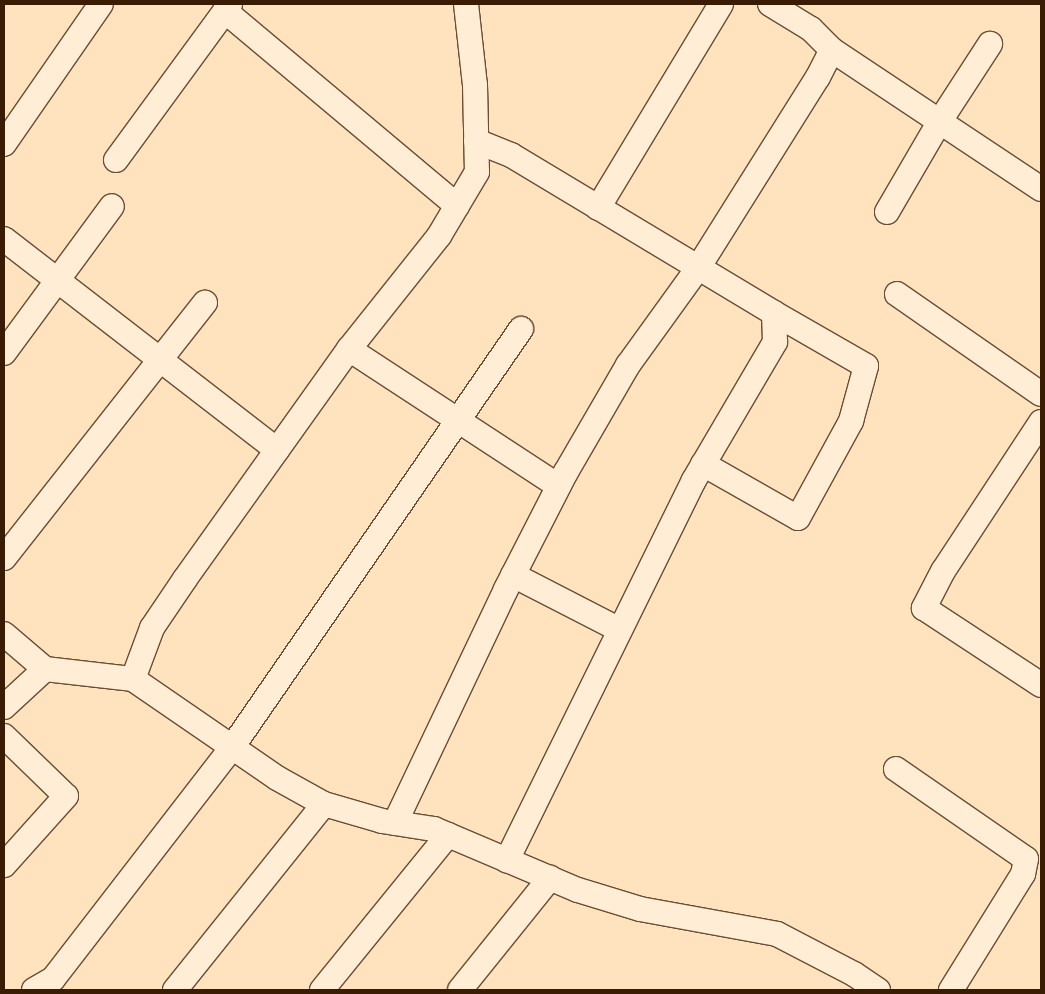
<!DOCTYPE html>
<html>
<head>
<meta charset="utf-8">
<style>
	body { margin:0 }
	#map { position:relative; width:1045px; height:994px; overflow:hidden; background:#ffe3be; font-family:"EB Garamond",serif }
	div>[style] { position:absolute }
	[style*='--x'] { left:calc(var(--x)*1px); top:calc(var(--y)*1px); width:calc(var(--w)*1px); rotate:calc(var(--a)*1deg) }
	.roads { filter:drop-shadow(1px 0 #6b4d32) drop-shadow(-1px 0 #6b4d32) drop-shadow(0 1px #6b4d32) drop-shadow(0 -1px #6b4d32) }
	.minor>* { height:24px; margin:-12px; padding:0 12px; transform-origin:12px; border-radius:12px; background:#ffedd5 }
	span { translate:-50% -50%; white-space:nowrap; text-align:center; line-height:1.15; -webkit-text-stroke:5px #ffedd5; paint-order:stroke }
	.frame { position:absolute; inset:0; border:5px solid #3a1b03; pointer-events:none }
</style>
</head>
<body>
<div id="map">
	<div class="roads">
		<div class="minor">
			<div style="--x:466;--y:4;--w:81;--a:83.7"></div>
			<div style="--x:475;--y:85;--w:87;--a:88.7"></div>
			<div style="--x:477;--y:172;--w:74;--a:120.7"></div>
			<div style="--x:439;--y:236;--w:144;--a:128.5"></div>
			<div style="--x:349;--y:349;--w:282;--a:125.5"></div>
			<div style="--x:185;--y:579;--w:59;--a:124"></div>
			<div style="--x:152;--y:628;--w:54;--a:110.4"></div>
			<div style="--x:133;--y:679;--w:175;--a:34.5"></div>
			<div style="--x:277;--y:778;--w:54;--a:29"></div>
			<div style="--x:324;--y:804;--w:60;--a:16.3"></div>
			<div style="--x:382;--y:821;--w:53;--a:8.7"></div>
			<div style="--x:434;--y:829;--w:156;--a:23"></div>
			<div style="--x:578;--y:890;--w:65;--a:17"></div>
			<div style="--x:640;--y:909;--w:139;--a:10.3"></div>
			<div style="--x:777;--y:934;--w:87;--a:27.5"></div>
			<div style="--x:854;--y:974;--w:29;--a:34"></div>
			<div style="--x:225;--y:11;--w:303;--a:40"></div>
			<div style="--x:832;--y:50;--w:251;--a:33.6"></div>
			<div style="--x:476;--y:141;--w:38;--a:22"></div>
			<div style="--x:511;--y:155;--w:307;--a:31"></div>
			<div style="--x:774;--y:313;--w:29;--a:88"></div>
			<div style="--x:775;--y:342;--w:160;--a:120.4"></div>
			<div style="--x:694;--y:480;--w:424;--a:116.2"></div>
			<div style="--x:4;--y:144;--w:170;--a:-55.3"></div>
			<div style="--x:116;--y:160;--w:193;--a:-53.8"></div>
			<div style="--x:598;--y:208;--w:238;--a:-58.9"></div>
			<div style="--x:887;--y:212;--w:105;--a:-59.8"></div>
			<div style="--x:940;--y:121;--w:92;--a:-57"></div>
			<div style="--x:4;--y:239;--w:345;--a:37.7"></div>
			<div style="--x:897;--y:294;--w:175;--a:34.8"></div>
			<div style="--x:349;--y:349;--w:250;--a:33.2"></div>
			<div style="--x:4;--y:353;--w:182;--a:-53.7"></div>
			<div style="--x:1041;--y:422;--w:178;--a:123.3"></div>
			<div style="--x:943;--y:571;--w:42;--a:117.2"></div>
			<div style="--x:924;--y:608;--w:140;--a:33.3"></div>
			<div style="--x:703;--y:464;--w:109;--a:29.6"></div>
			<div style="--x:798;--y:518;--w:111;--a:-61.3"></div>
			<div style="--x:851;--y:421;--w:57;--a:-74.7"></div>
			<div style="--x:866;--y:366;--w:106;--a:-150.1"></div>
			<div style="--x:4;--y:558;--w:325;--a:-51.8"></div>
			<div style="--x:513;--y:575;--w:120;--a:27.2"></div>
			<div style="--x:4;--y:634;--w:54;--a:40.5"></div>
			<div style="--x:45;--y:669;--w:89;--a:6.5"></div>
			<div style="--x:4;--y:707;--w:56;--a:-42.8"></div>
			<div style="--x:4;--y:736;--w:86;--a:44.1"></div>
			<div style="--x:66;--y:796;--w:93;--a:131.9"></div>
			<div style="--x:896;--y:769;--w:158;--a:34.7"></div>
			<div style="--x:1026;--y:859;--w:15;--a:101"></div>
			<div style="--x:1023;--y:874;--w:137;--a:121.8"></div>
			<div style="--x:395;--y:823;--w:259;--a:-64.6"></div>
			<div style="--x:506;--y:589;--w:131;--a:-62.9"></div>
			<div style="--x:566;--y:472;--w:124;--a:-59.9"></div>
			<div style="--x:628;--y:365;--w:120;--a:-54.2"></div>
			<div style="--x:698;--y:268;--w:226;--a:-57.9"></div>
			<div style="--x:818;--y:77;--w:30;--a:-63"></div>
			<div style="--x:832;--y:50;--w:30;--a:-135"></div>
			<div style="--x:811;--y:29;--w:48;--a:-148.6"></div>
			<div style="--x:34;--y:990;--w:22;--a:-30"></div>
			<div style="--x:53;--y:979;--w:294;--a:-52.3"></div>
			<div style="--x:233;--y:746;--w:507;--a:-55.37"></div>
			<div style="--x:175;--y:990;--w:238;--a:-51.3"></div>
			<div style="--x:322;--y:990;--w:200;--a:-50.9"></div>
			<div style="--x:460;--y:990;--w:144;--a:-51.2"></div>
		</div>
	</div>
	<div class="frame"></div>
</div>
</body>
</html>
